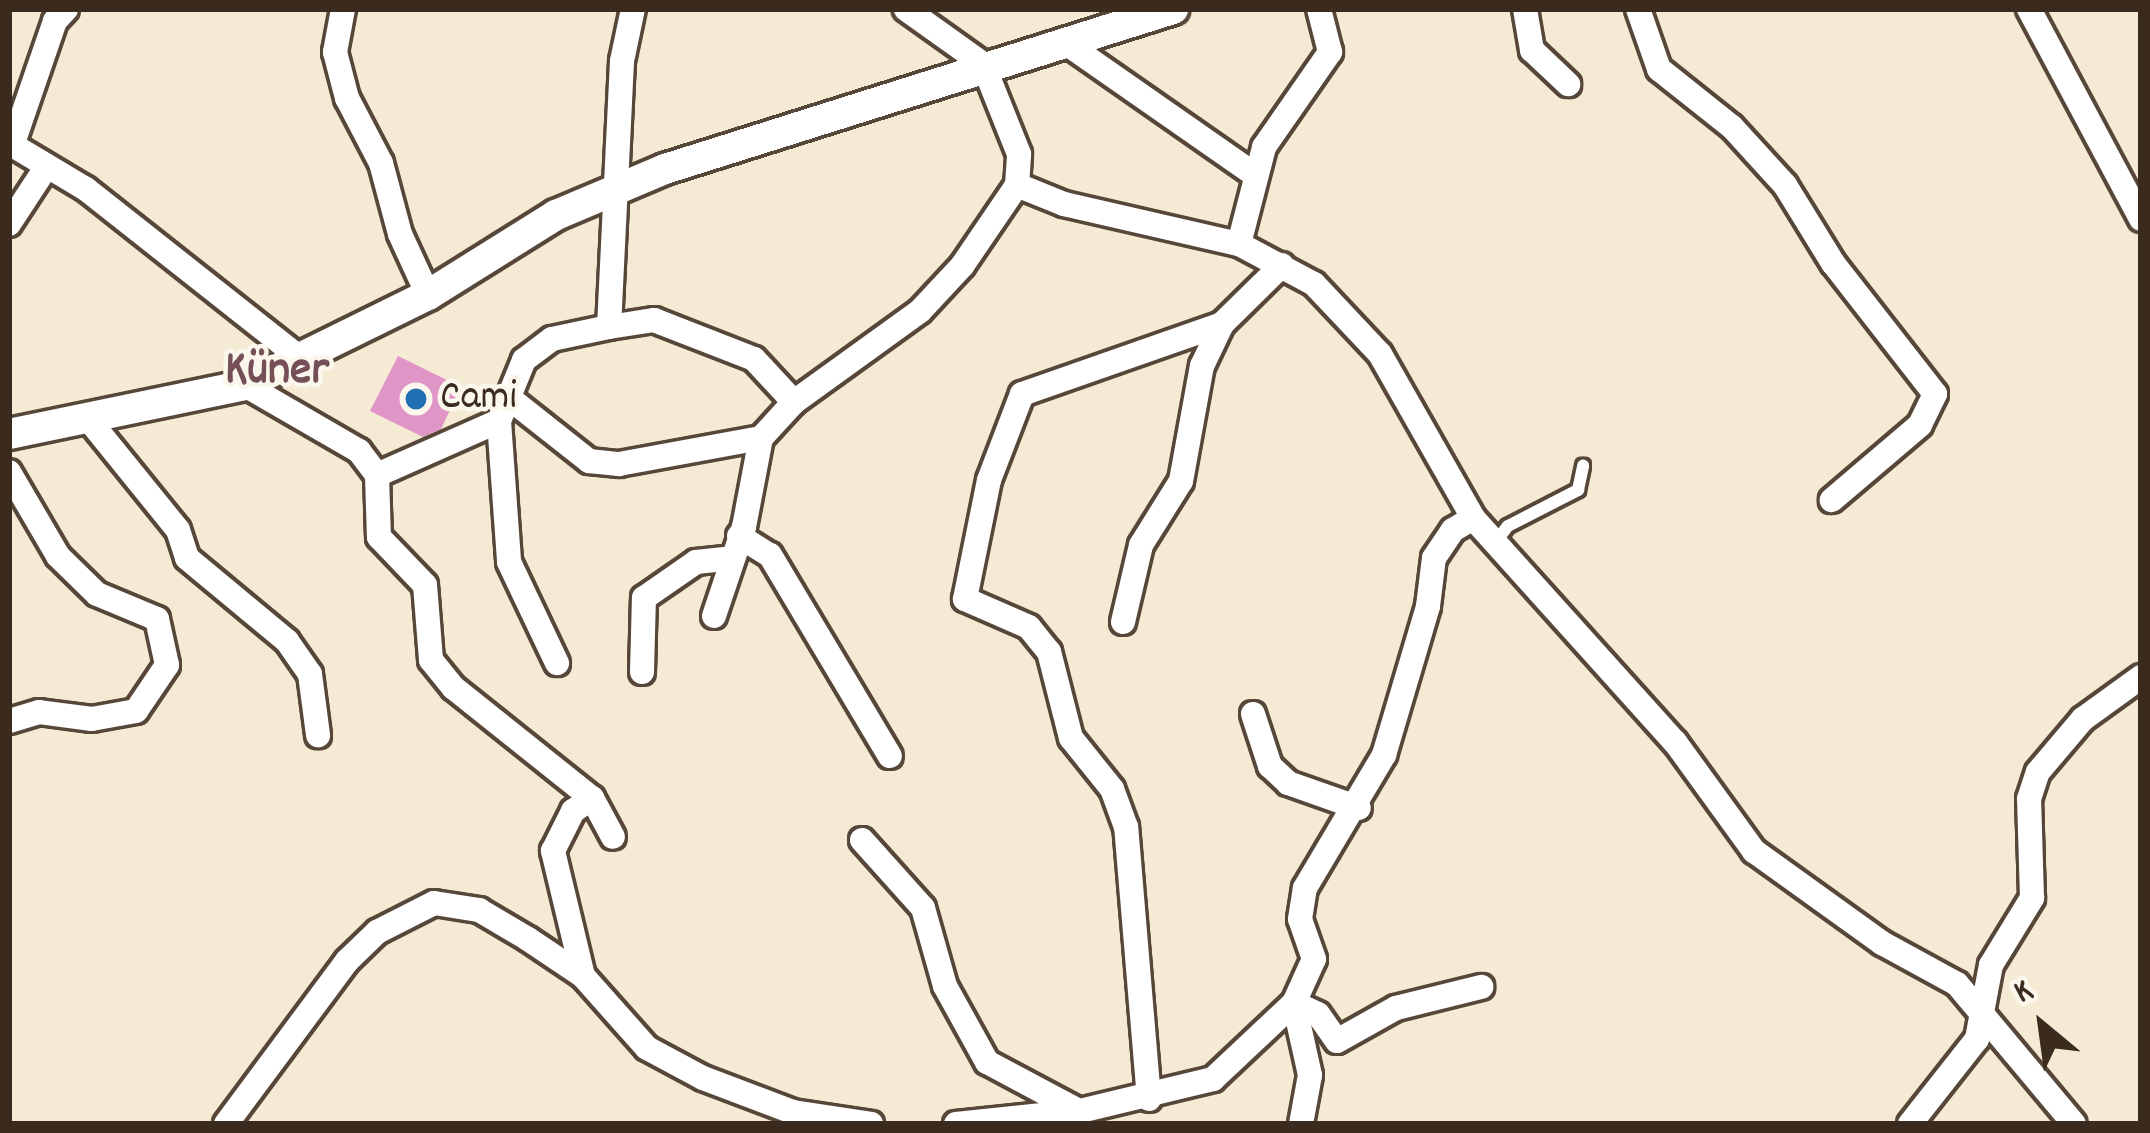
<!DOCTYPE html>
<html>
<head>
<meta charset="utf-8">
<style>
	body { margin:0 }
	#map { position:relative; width:2150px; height:1133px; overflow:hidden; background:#f5ead4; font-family:Dekko,sans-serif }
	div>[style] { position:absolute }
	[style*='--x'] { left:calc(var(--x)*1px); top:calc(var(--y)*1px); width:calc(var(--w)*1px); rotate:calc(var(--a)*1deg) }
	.building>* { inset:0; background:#df95c5 }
	.roads { filter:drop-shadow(3px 0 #574739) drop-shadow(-3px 0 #574739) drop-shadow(0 3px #574739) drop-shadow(0 -3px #574739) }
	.service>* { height:12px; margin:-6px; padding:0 6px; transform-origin:6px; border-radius:6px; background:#fff }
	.minor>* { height:24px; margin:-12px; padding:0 12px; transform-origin:12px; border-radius:12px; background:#fff }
	.tertiary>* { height:30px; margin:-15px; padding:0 15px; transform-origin:15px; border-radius:15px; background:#fff }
	.dots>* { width:33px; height:33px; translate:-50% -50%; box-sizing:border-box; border:6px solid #fbf7ec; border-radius:50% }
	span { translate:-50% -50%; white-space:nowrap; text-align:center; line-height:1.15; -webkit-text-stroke:9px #fbf7ec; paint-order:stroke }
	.poi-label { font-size:42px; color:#3b2a1e }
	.left { translate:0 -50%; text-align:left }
	.quarter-label { font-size:48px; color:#744f58; font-weight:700 }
	.frame { position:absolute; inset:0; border:12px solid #3b2a1e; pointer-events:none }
	.north { position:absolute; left:1982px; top:965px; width:120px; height:120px; -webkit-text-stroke:9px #fbf7ec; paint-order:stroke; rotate:331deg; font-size:33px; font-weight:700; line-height:48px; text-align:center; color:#3b2a1e }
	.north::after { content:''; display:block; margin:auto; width:42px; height:54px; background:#3b2a1e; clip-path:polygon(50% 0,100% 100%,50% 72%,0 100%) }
</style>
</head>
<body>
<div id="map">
	<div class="building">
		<div style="clip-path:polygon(398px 356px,461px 387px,441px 429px,423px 437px,370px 411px)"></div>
	</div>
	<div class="roads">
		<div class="service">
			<div style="--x:1495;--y:543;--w:21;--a:-53"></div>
			<div style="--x:1508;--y:526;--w:79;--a:-27.2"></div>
			<div style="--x:1578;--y:490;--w:25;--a:-78"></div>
		</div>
		<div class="minor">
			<div style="--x:343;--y:9;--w:44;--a:100.5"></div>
			<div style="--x:335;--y:52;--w:48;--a:75.4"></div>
			<div style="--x:347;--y:98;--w:73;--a:62.4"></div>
			<div style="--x:381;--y:163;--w:73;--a:75"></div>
			<div style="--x:400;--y:234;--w:67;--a:65.3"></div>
			<div style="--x:1525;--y:9;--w:42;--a:80.3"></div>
			<div style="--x:1532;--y:50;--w:50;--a:43.4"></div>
			<div style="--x:1638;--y:9;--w:64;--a:70.7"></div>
			<div style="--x:1659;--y:69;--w:93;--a:38.5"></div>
			<div style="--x:1732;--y:127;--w:79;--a:47.6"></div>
			<div style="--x:1785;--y:185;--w:92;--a:58.4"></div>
			<div style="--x:1833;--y:263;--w:166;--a:52.1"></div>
			<div style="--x:1935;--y:394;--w:34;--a:116"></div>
			<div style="--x:1920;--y:425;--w:116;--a:139.6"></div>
			<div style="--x:2029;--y:9;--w:238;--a:61.9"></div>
			<div style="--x:1063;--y:41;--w:233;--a:34.9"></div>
			<div style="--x:9;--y:143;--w:90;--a:30.9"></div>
			<div style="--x:86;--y:189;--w:271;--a:38.3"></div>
			<div style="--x:12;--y:146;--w:132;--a:-71"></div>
			<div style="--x:55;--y:21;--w:16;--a:-47"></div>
			<div style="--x:1017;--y:185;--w:51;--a:22"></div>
			<div style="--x:1064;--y:204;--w:180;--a:12.9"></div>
			<div style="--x:1239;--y:244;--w:85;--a:28.1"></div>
			<div style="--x:1314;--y:284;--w:96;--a:46.7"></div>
			<div style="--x:1380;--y:354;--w:189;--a:60.4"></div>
			<div style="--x:1473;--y:518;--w:302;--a:48"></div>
			<div style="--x:1675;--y:742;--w:135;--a:54.1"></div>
			<div style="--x:1754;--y:851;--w:158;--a:35.7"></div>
			<div style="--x:1882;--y:943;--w:85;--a:28.7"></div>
			<div style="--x:1957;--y:984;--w:182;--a:50.1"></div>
			<div style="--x:9;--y:224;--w:69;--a:-56.8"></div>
			<div style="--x:1239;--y:244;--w:100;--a:-75.5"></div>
			<div style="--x:1264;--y:147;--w:116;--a:-55.2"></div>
			<div style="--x:1330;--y:52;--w:44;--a:-104.3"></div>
			<div style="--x:609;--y:327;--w:46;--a:-8.8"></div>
			<div style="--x:654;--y:320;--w:107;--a:21.3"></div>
			<div style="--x:754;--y:359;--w:59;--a:47.1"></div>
			<div style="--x:245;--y:385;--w:132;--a:30.1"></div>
			<div style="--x:359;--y:451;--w:30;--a:53"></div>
			<div style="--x:377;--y:475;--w:62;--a:88.2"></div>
			<div style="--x:379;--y:537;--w:66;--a:46.2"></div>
			<div style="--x:425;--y:585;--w:75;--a:85.4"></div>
			<div style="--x:431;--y:660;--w:36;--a:51"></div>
			<div style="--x:454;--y:688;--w:176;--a:38.6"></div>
			<div style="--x:513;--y:401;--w:97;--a:38.3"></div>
			<div style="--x:589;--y:461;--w:30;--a:6"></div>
			<div style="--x:619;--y:464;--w:144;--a:-10.4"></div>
			<div style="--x:89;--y:420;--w:141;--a:51"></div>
			<div style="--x:178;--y:530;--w:29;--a:72"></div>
			<div style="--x:187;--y:558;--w:130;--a:39.7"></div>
			<div style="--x:287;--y:641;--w:40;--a:55.1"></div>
			<div style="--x:310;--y:674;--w:62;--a:82.5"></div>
			<div style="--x:499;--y:421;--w:141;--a:85.9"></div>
			<div style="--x:509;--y:562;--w:112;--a:64.6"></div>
			<div style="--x:9;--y:472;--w:97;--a:59.7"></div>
			<div style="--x:58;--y:556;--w:54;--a:44.3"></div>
			<div style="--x:97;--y:594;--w:65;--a:22.6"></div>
			<div style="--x:157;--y:619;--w:47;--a:77.7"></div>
			<div style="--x:167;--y:665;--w:55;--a:124"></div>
			<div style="--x:136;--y:711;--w:45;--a:169.7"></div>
			<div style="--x:92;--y:719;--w:53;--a:-172.5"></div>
			<div style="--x:39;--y:712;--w:31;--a:163"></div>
			<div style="--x:377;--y:475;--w:133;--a:-23.9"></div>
			<div style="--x:499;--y:421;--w:66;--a:-67.7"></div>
			<div style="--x:524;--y:360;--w:35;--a:-37"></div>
			<div style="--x:552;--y:339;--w:58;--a:-11.9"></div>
			<div style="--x:609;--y:327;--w:266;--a:-87.2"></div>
			<div style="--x:622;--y:61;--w:53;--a:-78.1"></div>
			<div style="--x:739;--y:536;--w:36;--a:32"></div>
			<div style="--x:770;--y:555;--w:234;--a:59.2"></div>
			<div style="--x:714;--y:616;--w:94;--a:-71.4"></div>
			<div style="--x:744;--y:527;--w:91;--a:-79.2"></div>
			<div style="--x:761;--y:438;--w:49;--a:-47.5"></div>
			<div style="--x:794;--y:402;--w:155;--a:-35.8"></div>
			<div style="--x:920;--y:311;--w:62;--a:-47"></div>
			<div style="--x:962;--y:266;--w:98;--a:-55.8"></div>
			<div style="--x:1017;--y:185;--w:31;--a:-86"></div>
			<div style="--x:1019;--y:154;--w:97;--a:-111.8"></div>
			<div style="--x:983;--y:64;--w:95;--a:-144.5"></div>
			<div style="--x:1123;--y:622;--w:79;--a:-76.8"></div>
			<div style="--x:1141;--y:545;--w:75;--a:-58"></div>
			<div style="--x:1181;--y:481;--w:117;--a:-79.7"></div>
			<div style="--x:1202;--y:366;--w:47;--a:-64.5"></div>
			<div style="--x:642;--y:672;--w:74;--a:-88.5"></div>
			<div style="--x:644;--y:598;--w:63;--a:-34.7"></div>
			<div style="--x:696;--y:562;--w:36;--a:-6"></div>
			<div style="--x:1253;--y:714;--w:55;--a:71.9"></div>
			<div style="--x:1270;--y:766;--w:25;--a:43"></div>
			<div style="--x:1288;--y:783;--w:75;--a:19.4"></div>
			<div style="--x:862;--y:840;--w:91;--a:48.1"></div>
			<div style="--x:923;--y:908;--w:81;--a:74.2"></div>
			<div style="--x:945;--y:986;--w:87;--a:61.1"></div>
			<div style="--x:987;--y:1062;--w:98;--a:28.1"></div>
			<div style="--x:583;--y:976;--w:129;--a:-103.5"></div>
			<div style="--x:553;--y:851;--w:45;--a:-63.4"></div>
			<div style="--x:573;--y:811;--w:23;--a:-34"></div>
			<div style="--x:592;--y:798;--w:44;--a:61.7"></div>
			<div style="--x:1294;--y:1003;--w:26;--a:25"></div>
			<div style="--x:1318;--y:1014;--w:33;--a:55"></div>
			<div style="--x:1337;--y:1041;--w:68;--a:-29.2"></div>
			<div style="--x:1396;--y:1008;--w:88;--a:-13.9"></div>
			<div style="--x:1294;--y:1003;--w:74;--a:77.5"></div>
			<div style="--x:1310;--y:1075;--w:50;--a:100.4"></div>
			<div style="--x:1149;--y:1099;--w:273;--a:-94.8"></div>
			<div style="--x:1126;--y:827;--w:40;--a:-110.2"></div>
			<div style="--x:1112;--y:789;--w:65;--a:-128.8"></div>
			<div style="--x:1071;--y:738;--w:89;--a:-104.3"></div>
			<div style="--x:1049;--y:652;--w:32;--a:-129"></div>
			<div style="--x:1029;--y:627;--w:70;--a:-156.4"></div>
			<div style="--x:965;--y:599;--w:121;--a:-78.6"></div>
			<div style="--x:989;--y:480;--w:92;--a:-69"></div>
			<div style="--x:1022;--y:394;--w:212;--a:-19.3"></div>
			<div style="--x:1222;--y:324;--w:84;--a:-44.5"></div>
			<div style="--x:226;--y:1124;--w:203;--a:-53.4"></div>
			<div style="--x:347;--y:961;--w:42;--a:-44"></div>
			<div style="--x:377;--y:932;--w:64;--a:-27"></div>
			<div style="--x:434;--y:903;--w:46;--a:8.8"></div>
			<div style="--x:479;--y:910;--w:57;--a:30.6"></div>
			<div style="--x:528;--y:939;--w:66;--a:33.9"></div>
			<div style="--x:583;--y:976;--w:96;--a:48.4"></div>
			<div style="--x:647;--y:1048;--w:64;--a:28.2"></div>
			<div style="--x:703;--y:1078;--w:96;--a:20.7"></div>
			<div style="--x:793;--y:1112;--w:79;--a:8.7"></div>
			<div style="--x:956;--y:1124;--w:125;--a:-6"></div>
			<div style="--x:1080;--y:1111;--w:137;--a:-13.5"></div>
			<div style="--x:1213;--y:1079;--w:111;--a:-43.2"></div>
			<div style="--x:1294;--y:1003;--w:48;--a:-65.6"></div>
			<div style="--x:1314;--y:959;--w:42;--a:-109.3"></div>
			<div style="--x:1300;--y:919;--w:31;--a:-81"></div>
			<div style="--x:1305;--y:888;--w:155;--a:-59.3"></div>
			<div style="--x:1384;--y:755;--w:155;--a:-73.5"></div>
			<div style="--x:1428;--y:606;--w:48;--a:-82.9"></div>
			<div style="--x:1434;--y:558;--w:34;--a:-56"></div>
			<div style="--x:1453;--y:530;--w:23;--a:-31"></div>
			<div style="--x:1910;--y:1124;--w:108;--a:-51.8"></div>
			<div style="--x:1977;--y:1039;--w:75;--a:-79.3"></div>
			<div style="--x:1991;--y:965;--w:79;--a:-58.5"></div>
			<div style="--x:2032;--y:898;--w:99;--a:-91.7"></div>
			<div style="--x:2029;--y:799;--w:28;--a:-72"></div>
			<div style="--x:2038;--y:772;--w:70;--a:-49.7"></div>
			<div style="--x:2083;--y:719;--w:72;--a:-35.9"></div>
		</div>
		<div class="tertiary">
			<div style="--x:9;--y:434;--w:241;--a:-11.7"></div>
			<div style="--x:245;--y:385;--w:204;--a:-26.2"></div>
			<div style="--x:428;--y:295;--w:151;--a:-32"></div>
			<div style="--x:556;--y:215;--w:118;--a:-22.9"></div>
			<div style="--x:665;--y:169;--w:533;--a:-17.48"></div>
		</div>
	</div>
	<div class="dots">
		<div style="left:416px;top:399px;background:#1f6fb2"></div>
	</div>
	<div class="poi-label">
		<span class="left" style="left:440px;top:399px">Cami</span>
	</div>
	<div class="quarter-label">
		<span style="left:277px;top:373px">Küner</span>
	</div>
	<div class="frame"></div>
	<div class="north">K</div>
</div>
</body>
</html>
